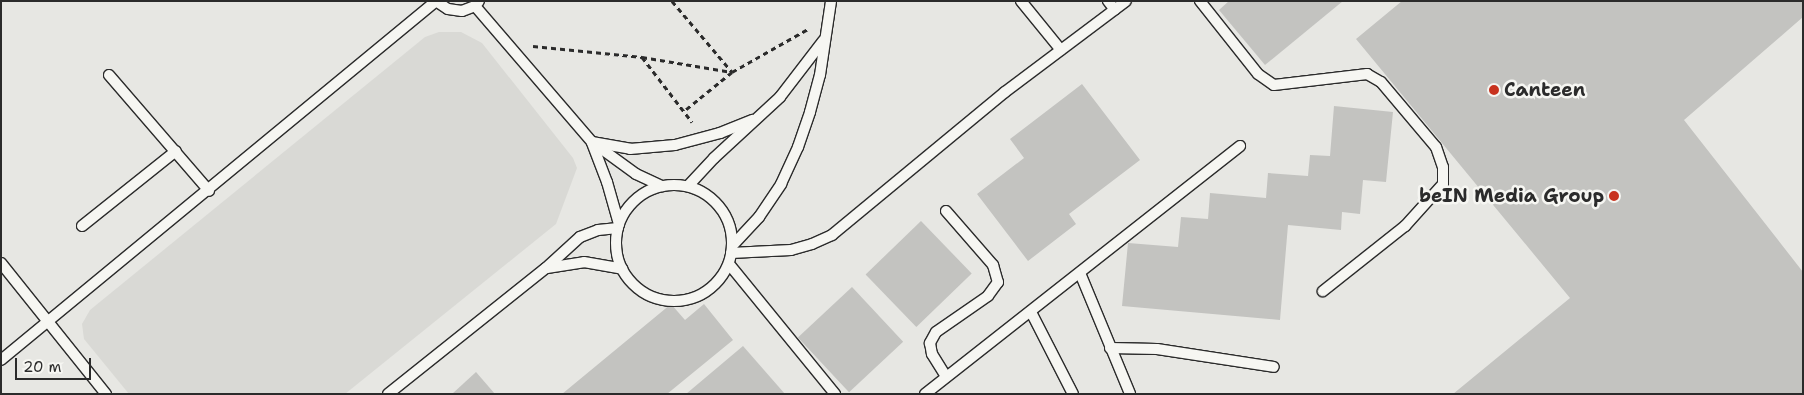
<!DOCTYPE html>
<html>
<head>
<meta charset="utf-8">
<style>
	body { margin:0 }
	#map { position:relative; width:1804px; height:395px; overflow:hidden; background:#f6f6f2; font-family:"Shantell Sans",sans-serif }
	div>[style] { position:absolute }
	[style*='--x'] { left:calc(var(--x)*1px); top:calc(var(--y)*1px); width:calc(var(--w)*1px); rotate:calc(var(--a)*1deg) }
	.built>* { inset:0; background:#e7e7e3; transform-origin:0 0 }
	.green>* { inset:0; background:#d9d9d5 }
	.building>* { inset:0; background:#c3c3c0; transform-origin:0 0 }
	.path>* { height:3px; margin-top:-1.5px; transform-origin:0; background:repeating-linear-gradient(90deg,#2b2b2b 0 5px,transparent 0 9px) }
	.roads { filter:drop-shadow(1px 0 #2b2b2b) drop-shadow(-1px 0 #2b2b2b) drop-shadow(0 1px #2b2b2b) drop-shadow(0 -1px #2b2b2b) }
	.service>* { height:10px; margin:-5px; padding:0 5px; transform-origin:5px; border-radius:5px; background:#f6f6f2 }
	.service>.ring { margin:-5px; padding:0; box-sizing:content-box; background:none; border:10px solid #f6f6f2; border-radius:50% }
	.dots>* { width:14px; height:14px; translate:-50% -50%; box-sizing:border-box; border:2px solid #f6f6f2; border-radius:50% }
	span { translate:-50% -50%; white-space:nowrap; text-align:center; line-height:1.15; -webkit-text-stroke:5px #f6f6f2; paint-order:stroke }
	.poi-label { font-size:19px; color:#2b2b2b; font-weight:700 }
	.left { translate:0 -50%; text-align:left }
	.right { translate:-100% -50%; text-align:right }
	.frame { position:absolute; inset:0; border:2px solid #2b2b2b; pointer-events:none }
	.scale { position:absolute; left:15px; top:358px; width:76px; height:22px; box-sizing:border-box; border:2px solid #2b2b2b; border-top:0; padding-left:6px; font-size:15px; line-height:18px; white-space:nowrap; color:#2b2b2b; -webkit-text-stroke:4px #f6f6f2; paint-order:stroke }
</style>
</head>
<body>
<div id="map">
	<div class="built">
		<div style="left:1px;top:1px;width:1802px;height:393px"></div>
	</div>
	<div class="green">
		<div style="clip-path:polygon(439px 32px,461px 32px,482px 43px,573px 158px,577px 168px,556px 224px,345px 394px,129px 394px,84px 339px,82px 324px,90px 310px,425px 37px)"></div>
	</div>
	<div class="building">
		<div style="clip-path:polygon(1229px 1px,1343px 1px,1265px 65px,1219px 10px)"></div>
		<div style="clip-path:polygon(1402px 1px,1803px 1px,1803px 17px,1684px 120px,1803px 272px,1803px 394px,1453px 394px,1570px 298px,1356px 39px)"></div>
		<div style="clip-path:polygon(1082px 84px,1140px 160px,1069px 214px,1076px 224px,1028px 261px,977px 194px,1024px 158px,1010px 139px)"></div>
		<div style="clip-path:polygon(1334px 106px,1393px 112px,1386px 182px,1363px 180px,1360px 214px,1342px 212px,1341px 230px,1288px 225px,1280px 320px,1122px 306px,1128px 243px,1178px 247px,1181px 217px,1208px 219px,1210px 193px,1266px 198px,1268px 173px,1308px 176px,1310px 155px,1330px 156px)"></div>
		<div style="left:921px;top:221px;width:73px;height:77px;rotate:46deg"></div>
		<div style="left:852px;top:287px;width:75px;height:74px;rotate:47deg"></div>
		<div style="clip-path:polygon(671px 304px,685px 320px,704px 304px,733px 340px,667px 394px,562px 394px)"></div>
		<div style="clip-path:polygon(743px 346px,785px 394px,686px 394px)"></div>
		<div style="clip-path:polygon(476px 372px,495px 394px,452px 394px)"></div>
	</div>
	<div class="path">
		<div style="--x:672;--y:1;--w:93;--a:49.8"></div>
		<div style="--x:732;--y:72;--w:62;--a:140.9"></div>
		<div style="--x:533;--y:46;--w:110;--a:5.8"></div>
		<div style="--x:642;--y:57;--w:91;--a:9.5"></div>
		<div style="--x:732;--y:72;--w:87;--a:-29.5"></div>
		<div style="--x:642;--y:57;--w:82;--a:52.4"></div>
	</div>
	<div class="roads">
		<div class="service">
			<div style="--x:436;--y:1;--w:14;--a:34"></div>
			<div style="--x:448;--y:9;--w:14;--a:8"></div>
			<div style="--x:462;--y:11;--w:14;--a:-21"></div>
			<div style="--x:475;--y:6;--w:6;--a:-51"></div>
			<div style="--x:1021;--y:1;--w:63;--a:50.8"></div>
			<div style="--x:1108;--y:1;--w:11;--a:52"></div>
			<div style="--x:1200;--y:1;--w:93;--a:51.5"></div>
			<div style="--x:1258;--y:74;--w:19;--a:35"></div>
			<div style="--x:1274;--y:85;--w:94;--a:-6.7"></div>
			<div style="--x:1367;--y:74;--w:16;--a:30"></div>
			<div style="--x:1381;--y:82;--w:85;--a:49.8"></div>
			<div style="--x:1436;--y:147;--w:21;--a:71"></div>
			<div style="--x:1443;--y:167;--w:17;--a:90"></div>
			<div style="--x:1443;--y:184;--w:57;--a:132.1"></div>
			<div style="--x:1405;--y:226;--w:105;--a:141.6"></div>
			<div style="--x:475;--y:6;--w:179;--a:49.3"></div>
			<div style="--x:592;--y:142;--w:54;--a:36"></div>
			<div style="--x:636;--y:174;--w:29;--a:25"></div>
			<div style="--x:109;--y:75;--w:153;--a:49.2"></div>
			<div style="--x:592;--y:142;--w:39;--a:10"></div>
			<div style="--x:630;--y:149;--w:45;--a:-5.1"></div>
			<div style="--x:675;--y:145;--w:47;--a:-14.9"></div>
			<div style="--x:720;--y:133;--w:35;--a:-22"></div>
			<div style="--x:592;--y:143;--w:42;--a:69"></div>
			<div style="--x:607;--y:182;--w:44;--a:74.1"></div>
			<div class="ring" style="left:616px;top:185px;width:106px;height:106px"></div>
			<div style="--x:688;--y:186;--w:38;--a:-47"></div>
			<div style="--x:714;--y:158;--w:90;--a:-42.7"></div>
			<div style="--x:780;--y:97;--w:71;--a:-52.5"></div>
			<div style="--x:946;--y:211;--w:72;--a:49"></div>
			<div style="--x:993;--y:265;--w:18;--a:74"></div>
			<div style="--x:998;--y:282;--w:17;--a:126"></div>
			<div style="--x:988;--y:296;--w:63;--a:145.3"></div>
			<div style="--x:936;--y:332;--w:13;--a:119"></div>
			<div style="--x:930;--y:343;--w:11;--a:80"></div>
			<div style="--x:932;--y:354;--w:26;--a:58"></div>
			<div style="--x:82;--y:226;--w:120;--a:-38.6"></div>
			<div style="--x:732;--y:246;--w:40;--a:-47"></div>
			<div style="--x:759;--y:217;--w:40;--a:-56"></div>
			<div style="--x:781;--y:184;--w:41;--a:-65.3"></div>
			<div style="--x:798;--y:147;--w:37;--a:-71"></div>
			<div style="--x:810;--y:112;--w:38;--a:-75"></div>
			<div style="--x:820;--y:75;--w:75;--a:-81.5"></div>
			<div style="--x:731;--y:253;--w:60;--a:-2.9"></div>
			<div style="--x:791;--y:250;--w:22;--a:-16"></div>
			<div style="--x:812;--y:244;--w:22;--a:-24"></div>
			<div style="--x:832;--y:235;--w:224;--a:-39.6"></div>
			<div style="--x:1005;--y:92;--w:151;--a:-36.9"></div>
			<div style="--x:1;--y:263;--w:168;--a:51.3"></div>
			<div style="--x:729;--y:264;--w:168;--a:50.8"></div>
			<div style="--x:547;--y:268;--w:37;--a:-9"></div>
			<div style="--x:584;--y:262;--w:39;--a:10"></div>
			<div style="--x:1080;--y:273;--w:131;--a:67.5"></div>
			<div style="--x:1031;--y:312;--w:92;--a:62.9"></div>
			<div style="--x:1110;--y:348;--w:47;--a:1.2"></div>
			<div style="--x:1157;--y:349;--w:118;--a:8.7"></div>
			<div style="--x:1;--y:360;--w:564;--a:-39.53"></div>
			<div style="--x:388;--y:394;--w:202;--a:-38.6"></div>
			<div style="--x:546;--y:268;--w:46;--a:-42.4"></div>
			<div style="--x:580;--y:237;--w:19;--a:-21"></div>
			<div style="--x:598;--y:230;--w:20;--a:-6"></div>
			<div style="--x:925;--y:394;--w:401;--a:-38.2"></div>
		</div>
	</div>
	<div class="dots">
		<div style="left:1494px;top:90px;background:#c8321e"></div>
		<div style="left:1614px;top:196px;background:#c8321e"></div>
	</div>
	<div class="poi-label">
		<span class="left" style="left:1504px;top:90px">Canteen</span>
		<span class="right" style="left:1604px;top:196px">beIN Media Group</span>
	</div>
	<div class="frame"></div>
	<div class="scale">20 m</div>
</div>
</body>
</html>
